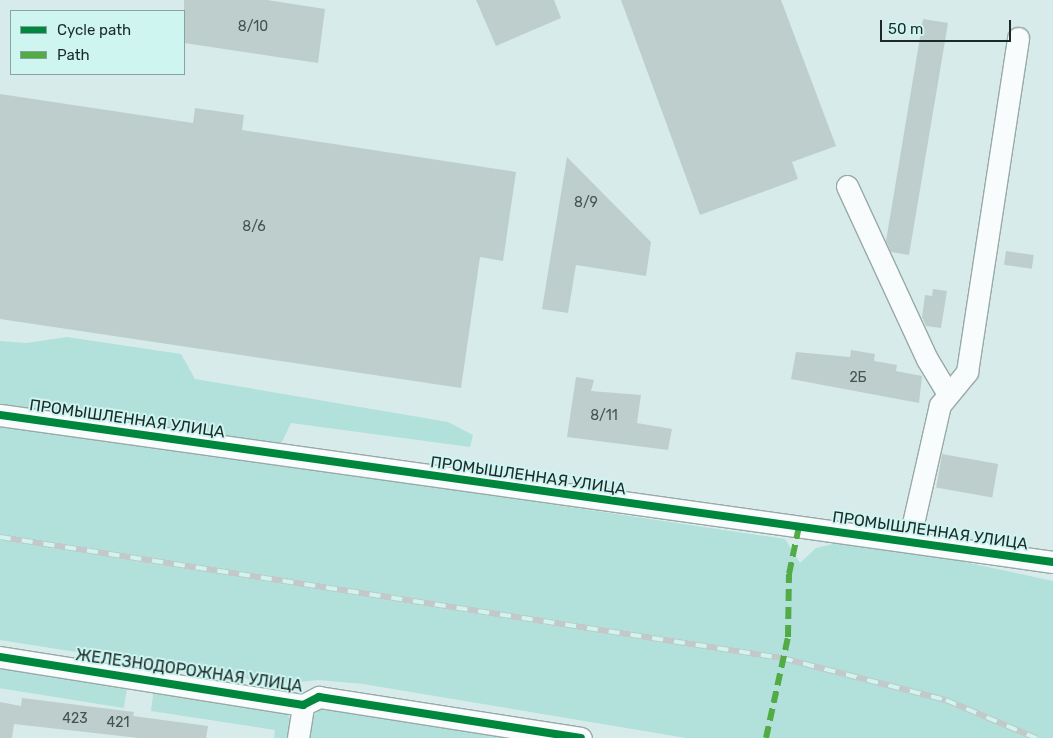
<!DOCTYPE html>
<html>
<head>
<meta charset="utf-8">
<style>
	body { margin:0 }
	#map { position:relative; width:1053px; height:738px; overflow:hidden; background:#d7ecea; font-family:Rubik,sans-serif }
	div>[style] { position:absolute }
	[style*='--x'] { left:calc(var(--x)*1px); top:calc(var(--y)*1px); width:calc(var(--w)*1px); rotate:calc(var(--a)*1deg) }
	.green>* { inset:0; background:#b2e0db; transform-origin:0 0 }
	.building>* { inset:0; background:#bdcecc; transform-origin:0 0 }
	.roads { filter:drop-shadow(1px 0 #98a9a7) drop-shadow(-1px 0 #98a9a7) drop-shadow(0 1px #98a9a7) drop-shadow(0 -1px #98a9a7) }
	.minor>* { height:21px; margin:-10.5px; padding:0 10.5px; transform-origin:10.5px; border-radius:10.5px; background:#f9fcfc }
	.rail>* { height:5.5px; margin-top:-2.75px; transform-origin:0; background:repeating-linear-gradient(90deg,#cef5f0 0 11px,#c3c8c8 0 22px); box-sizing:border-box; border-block:1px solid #c3c8c8 }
	.quiet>* { height:6px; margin-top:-3px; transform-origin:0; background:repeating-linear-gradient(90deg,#52ab44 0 12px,transparent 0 18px) }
	.cycleway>* { height:8px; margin:-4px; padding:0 4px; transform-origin:4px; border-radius:4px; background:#00873e }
	span { translate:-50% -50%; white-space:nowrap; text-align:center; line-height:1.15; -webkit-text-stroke:4px #cef5f0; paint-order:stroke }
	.number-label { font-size:14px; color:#445352 }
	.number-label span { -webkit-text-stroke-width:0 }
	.street-label { font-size:16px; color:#1b2a29 }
	.legend { position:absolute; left:10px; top:10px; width:175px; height:65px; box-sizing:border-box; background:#cef5f0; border:1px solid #86a4a0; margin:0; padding:6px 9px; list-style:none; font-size:15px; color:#1b2a29 }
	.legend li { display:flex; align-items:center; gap:10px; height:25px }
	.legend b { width:25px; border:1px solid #86a4a0 }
	.scale { position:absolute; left:880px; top:20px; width:131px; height:22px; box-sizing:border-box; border:2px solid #1b2a29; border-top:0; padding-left:6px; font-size:15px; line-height:18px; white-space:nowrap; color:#1b2a29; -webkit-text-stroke:4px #cef5f0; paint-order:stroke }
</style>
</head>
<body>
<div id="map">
	<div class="green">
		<div style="clip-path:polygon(67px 337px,181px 354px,195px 379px,448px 422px,473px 435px,470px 447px,291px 423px,272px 463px,785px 539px,800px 563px,816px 548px,845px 541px,876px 543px,1053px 581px,1053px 738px,686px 738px,363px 684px,319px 680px,279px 684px,0 640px,0 341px,26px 343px)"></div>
		<div style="left:0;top:665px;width:129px;height:23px;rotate:9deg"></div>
		<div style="clip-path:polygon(154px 688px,285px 710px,292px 722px,291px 738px,274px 738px,275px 730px,151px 711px)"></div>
		<div style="clip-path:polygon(322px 707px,543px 738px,305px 738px,307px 722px)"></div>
	</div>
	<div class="building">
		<div style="clip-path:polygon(184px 0,267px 0,325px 9px,318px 63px,184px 43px)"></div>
		<div style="clip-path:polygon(476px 0,554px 0,561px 18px,496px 46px)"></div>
		<div style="clip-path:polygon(621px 0,781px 0,836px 146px,792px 162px,798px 179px,700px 215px)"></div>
		<div style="clip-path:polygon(923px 19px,948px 23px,909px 255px,891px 252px,886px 241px)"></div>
		<div style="clip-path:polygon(0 94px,193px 123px,195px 108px,244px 115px,242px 130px,516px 172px,503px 261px,480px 257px,461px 388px,0 319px)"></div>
		<div style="clip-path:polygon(567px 157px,651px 242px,646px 276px,576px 265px,568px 313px,542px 309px)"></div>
		<div style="left:1006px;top:251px;width:28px;height:14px;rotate:8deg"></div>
		<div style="clip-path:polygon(933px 289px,947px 291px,941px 328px,926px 326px,922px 317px,925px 295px,932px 296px)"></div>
		<div style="clip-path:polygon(851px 350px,875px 354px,874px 361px,897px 365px,896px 371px,922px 376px,919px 403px,791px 379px,796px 352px,850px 357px)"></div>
		<div style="clip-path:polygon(576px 377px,594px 380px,591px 391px,641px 395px,637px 423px,672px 429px,668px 450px,567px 437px)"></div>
		<div style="left:942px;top:454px;width:57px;height:34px;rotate:10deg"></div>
		<div style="clip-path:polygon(22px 698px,134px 712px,133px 716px,208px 726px,206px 738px,139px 738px,14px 724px,12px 738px,0 738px,0 702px,21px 706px)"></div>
	</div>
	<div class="roads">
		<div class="minor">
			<div style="--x:847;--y:186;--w:191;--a:65.2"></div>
			<div style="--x:927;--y:359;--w:41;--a:59"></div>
			<div style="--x:0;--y:415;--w:1063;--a:7.95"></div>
			<div style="--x:909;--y:541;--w:139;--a:-77.2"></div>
			<div style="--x:940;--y:405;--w:43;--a:-50.7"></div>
			<div style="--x:967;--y:372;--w:338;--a:-81.3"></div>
			<div style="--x:0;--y:657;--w:307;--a:9"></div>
			<div style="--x:303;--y:705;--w:18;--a:-27"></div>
			<div style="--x:319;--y:697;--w:265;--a:8.9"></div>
			<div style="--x:298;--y:738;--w:33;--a:-81"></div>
		</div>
	</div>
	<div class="rail">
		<div style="--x:0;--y:537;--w:791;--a:8.8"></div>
		<div style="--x:782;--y:658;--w:169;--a:14.4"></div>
		<div style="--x:946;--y:700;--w:98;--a:22.9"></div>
	</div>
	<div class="quiet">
		<div style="--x:766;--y:738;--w:103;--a:-77.7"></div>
		<div style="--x:788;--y:637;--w:63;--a:-89.1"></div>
		<div style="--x:789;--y:574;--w:49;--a:-78.2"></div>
	</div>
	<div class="cycleway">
		<div style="--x:0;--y:415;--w:1063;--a:7.95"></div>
		<div style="--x:0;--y:657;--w:307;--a:9"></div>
		<div style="--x:303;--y:705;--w:18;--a:-27"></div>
		<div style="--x:319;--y:697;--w:265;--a:8.9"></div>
	</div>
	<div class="number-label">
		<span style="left:253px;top:27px">8/10</span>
		<span style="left:586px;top:203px">8/9</span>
		<span style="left:254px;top:227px">8/6</span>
		<span style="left:858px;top:378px">2Б</span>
		<span style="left:604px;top:416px">8/11</span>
		<span style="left:75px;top:719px">423</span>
		<span style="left:118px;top:723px">421</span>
	</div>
	<div class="street-label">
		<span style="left:127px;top:419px;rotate:8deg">ПРОМЫШЛЕННАЯ УЛИЦА</span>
		<span style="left:528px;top:476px;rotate:8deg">ПРОМЫШЛЕННАЯ УЛИЦА</span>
		<span style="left:930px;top:531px;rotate:8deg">ПРОМЫШЛЕННАЯ УЛИЦА</span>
		<span style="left:189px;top:671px;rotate:8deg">ЖЕЛЕЗНОДОРОЖНАЯ УЛИЦА</span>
	</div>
	<ul class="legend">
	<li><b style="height:6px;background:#00873e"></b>Cycle path</li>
	<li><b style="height:6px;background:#52ab44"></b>Path</li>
	</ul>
	<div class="scale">50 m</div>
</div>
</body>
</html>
